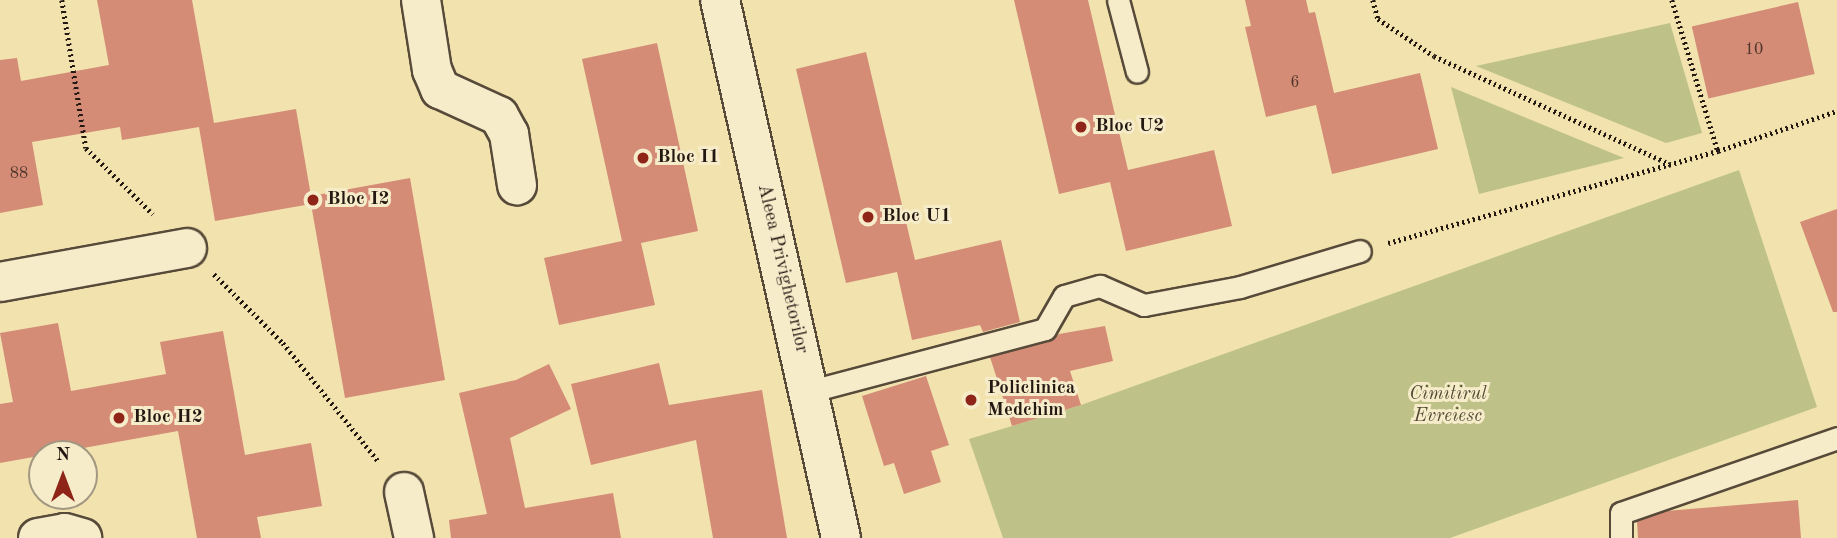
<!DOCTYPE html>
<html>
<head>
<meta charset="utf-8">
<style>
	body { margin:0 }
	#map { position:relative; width:1837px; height:538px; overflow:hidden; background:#f1e2ae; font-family:"Old Standard TT",serif }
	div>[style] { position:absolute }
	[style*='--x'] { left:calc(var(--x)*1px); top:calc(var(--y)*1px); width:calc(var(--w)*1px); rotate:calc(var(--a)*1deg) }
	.green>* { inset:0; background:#bec288 }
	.building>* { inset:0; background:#d48c77; transform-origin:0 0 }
	.path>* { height:4.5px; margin-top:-2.25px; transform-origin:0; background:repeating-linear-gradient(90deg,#241812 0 2px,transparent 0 5.5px) }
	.roads { filter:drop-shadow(2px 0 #574a39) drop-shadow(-2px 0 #574a39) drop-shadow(0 2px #574a39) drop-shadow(0 -2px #574a39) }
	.service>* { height:21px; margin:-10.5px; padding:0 10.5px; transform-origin:10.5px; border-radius:10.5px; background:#f6ecca }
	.minor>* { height:38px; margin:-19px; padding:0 19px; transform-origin:19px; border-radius:19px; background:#f6ecca }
	.dots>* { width:19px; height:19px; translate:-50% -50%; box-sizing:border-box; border:4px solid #f6ecca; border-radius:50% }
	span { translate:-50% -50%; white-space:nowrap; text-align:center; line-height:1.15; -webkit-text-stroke:6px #f6ecca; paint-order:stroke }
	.number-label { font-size:16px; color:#50352b }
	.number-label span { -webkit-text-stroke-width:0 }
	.poi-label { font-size:19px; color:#241812; font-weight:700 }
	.left { translate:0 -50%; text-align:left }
	.street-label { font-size:19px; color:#241812 }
	.park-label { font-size:19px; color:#524b35; font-style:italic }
	.north { position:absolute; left:28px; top:440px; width:70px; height:70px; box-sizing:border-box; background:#f6ecca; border:2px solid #a29780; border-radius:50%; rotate:0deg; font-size:19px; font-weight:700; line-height:28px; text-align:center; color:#241812 }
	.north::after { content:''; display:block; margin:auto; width:24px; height:32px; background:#8f2418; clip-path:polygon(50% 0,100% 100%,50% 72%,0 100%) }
</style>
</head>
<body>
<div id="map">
	<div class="green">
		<div style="clip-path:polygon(1670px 23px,1702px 133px,1666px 143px,1476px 66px)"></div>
		<div style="clip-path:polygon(1451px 87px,1624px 158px,1479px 194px)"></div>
		<div style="clip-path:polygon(1739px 170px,1817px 407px,1450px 538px,1003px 538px,969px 439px,1081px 405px)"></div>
	</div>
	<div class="building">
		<div style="clip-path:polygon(97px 0,192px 0,214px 123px,296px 109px,311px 196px,410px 178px,445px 380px,345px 398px,311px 204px,215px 221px,199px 127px,122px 140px,120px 127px,32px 142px,43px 205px,0 213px,0 60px,17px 58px,21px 81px,109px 65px)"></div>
		<div style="clip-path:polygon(1014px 0,1088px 0,1128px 170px,1214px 150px,1232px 226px,1126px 251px,1110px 182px,1059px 194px)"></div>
		<div style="clip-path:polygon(1245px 0,1306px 0,1309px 13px,1315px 12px,1334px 93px,1420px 73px,1438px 149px,1332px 174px,1316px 105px,1266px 117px,1245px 27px,1251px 26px)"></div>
		<div style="left:1798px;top:2px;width:74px;height:109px;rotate:77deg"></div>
		<div style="clip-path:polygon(657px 43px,698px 231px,641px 243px,655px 305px,559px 325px,544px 258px,622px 241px,582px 59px)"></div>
		<div style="clip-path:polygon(866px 52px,915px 260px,1001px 240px,1020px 322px,983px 332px,980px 325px,912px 340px,897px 272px,846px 283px,796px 69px)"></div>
		<div style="clip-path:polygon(1837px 209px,1837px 312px,1833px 312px,1800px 222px)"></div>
		<div style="clip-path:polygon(58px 323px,71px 391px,166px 374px,160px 342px,223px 331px,245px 455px,311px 443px,322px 506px,257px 517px,261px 538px,197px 538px,178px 431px,0 463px,0 404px,13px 402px,0 333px)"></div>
		<div style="clip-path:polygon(1105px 326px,1113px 361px,1070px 371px,1081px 405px,1012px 426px,990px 357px,1048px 342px,1059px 334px)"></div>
		<div style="clip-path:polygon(659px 363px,669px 405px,762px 390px,787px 538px,713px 538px,696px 440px,591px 465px,571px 384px)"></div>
		<div style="clip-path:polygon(549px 364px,571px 409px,510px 438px,525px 508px,613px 493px,621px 538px,451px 538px,449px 520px,487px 514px,459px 393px,516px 380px)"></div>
		<div style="clip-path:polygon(926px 376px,949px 445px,931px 451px,941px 482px,904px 494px,894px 463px,884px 466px,862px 396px)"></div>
		<div style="clip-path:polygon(1798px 500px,1801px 538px,1638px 538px,1637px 521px,1666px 511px)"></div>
	</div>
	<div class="path">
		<div style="--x:62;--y:0;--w:150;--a:80.8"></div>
		<div style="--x:86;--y:148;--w:94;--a:44.6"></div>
		<div style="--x:1373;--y:0;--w:20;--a:75"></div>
		<div style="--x:1378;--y:19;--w:67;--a:33.5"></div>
		<div style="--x:1434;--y:56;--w:260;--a:24.6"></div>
		<div style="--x:1672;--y:0;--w:158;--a:73.1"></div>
		<div style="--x:1388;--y:243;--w:343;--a:-15.6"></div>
		<div style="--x:1718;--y:151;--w:126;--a:-18.6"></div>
		<div style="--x:214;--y:274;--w:98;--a:45"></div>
		<div style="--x:283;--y:343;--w:153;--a:51.1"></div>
	</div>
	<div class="roads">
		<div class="service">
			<div style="--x:1118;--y:0;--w:74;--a:75.2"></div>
			<div style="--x:811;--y:391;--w:242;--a:-14.8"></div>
			<div style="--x:1045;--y:329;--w:38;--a:-60"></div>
			<div style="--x:1064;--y:296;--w:37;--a:-16"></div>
			<div style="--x:1100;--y:286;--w:48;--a:23.4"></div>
			<div style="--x:1144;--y:305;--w:98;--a:-10.6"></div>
			<div style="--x:1240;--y:287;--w:125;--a:-16.7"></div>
			<div style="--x:1621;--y:538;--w:25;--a:-90"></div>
			<div style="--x:1621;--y:513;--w:229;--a:-19.1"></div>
		</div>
		<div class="minor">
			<div style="--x:421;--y:0;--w:71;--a:81.1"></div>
			<div style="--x:432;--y:70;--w:21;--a:67"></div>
			<div style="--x:440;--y:89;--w:65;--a:24.6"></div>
			<div style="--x:499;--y:116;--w:21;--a:61"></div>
			<div style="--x:509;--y:134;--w:52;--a:81.1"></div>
			<div style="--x:720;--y:0;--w:551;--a:77.32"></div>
			<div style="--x:0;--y:282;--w:190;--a:-10.3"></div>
			<div style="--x:404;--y:492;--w:47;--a:77.7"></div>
			<div style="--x:38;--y:538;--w:27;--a:-10"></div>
			<div style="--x:65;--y:533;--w:18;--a:16"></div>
		</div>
	</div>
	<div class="dots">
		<div style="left:1081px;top:127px;background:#8f2418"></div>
		<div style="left:643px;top:158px;background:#8f2418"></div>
		<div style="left:313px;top:200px;background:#8f2418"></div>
		<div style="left:868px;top:217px;background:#8f2418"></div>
		<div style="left:971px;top:400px;background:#8f2418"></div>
		<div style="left:119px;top:418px;background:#8f2418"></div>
	</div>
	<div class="number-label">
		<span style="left:1754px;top:50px">10</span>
		<span style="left:1295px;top:83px">6</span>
		<span style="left:19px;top:174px">88</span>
	</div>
	<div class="poi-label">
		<span class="left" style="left:1095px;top:127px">Bloc U2</span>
		<span class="left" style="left:657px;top:158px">Bloc I1</span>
		<span class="left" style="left:327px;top:200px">Bloc I2</span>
		<span class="left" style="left:882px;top:217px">Bloc U1</span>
		<span class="left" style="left:987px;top:400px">Policlinica<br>Medchim</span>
		<span class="left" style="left:133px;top:418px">Bloc H2</span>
	</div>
	<div class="street-label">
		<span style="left:782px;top:269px;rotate:77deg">Aleea Privighetorilor</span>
	</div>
	<div class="park-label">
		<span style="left:1448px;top:406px">Cimitirul<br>Evreiesc</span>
	</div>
	<div class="north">N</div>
</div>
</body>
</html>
